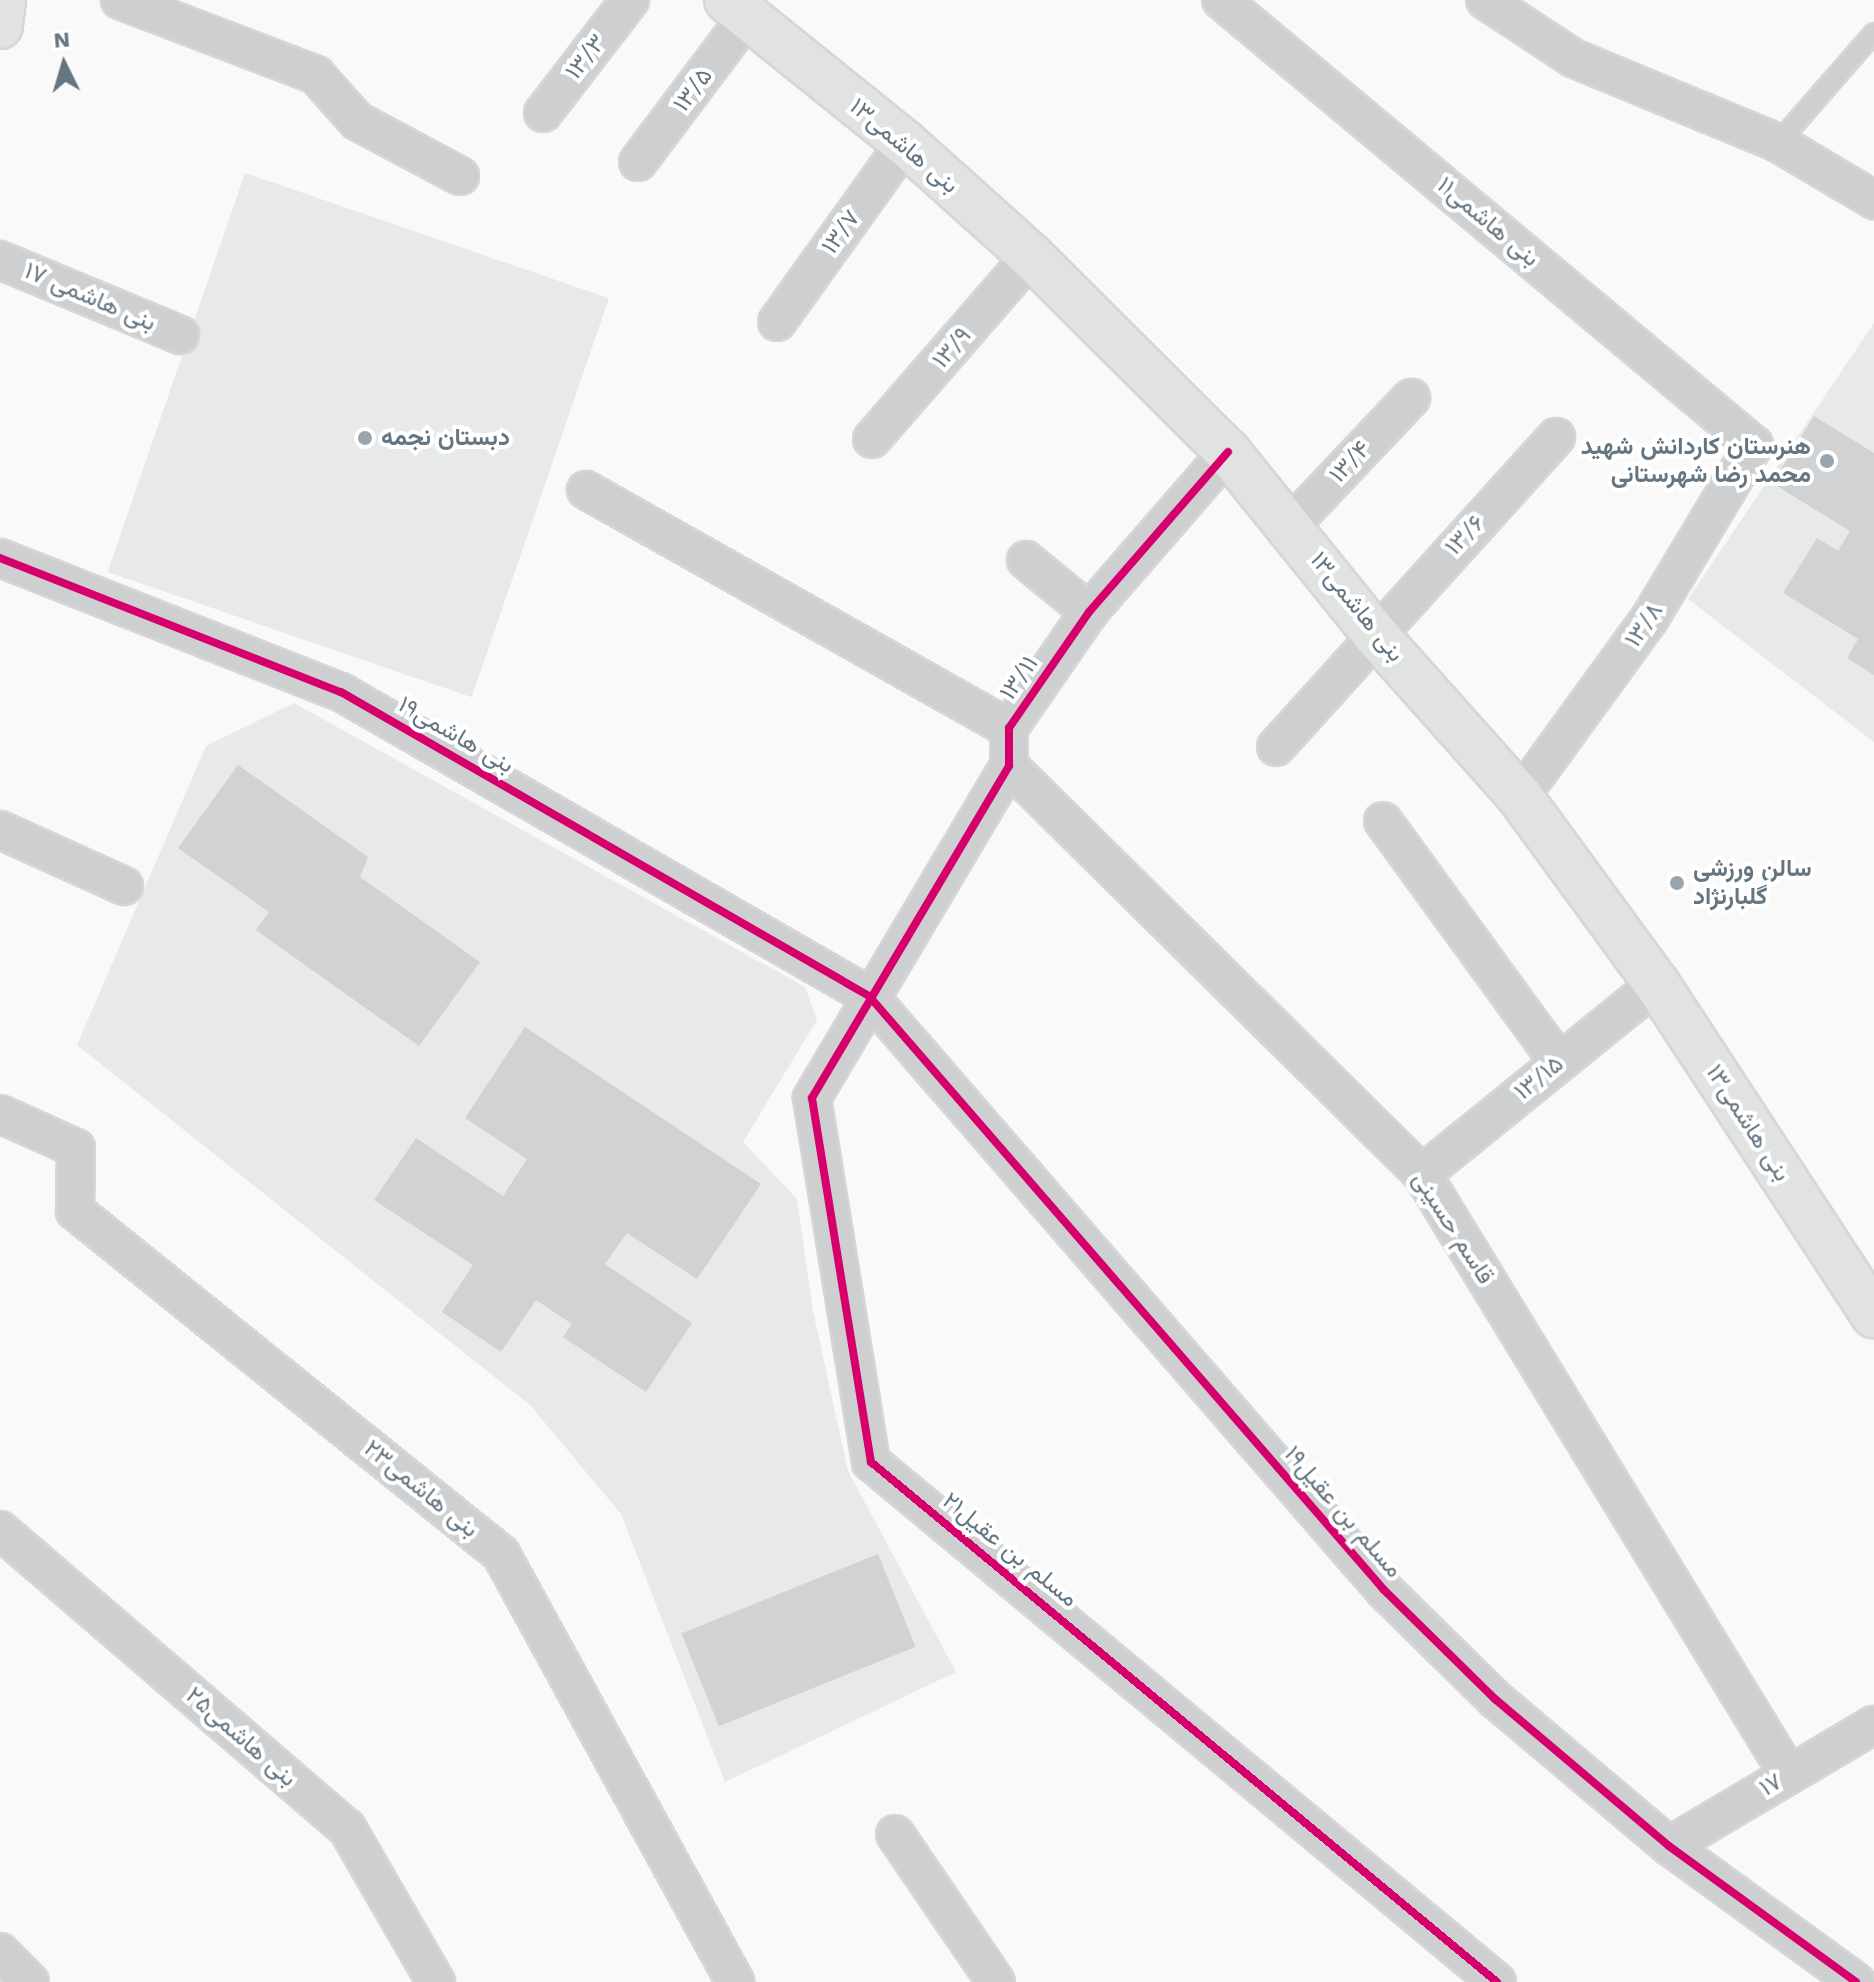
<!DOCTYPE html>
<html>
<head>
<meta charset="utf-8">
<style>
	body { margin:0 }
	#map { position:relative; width:1874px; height:1982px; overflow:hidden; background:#f9f9f9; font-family:"Work Sans",Vazirmatn,sans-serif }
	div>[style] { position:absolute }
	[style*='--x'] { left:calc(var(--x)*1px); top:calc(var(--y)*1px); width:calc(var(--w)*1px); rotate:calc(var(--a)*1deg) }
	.built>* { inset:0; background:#e8e9e9; transform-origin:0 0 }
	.building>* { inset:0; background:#d0d2d3; transform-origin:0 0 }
	.roads { filter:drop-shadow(2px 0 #d5d6d7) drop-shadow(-2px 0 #d5d6d7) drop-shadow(0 2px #d5d6d7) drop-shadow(0 -2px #d5d6d7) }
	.lane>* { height:18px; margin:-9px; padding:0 9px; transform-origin:9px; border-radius:9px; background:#cecfd0 }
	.street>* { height:36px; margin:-18px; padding:0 18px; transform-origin:18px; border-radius:18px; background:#cecfd0 }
	.secondary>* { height:44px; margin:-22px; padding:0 22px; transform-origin:22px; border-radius:22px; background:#e1e2e2 }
	.cycleway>* { height:8px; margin:-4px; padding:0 4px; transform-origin:4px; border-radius:4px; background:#d6006c }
	.dots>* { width:22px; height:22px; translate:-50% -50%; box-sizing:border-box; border:4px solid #fff; border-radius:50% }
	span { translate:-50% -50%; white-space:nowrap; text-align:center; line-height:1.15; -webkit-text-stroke:8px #fff; paint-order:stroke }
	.street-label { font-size:24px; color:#657683 }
	.poi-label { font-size:24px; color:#657683; font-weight:700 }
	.left { translate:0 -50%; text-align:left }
	.right { translate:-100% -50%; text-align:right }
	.north { position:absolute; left:24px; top:24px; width:80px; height:80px; -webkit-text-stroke:6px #fff; paint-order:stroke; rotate:355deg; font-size:22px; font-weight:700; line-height:32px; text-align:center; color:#657683 }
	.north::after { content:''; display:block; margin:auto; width:28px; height:36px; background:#657683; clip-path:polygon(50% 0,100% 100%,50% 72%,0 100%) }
</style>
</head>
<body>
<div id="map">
	<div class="built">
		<div style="left:245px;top:173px;width:385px;height:422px;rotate:19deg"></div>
		<div style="clip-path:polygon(1874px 323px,1874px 742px,1688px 599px)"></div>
		<div style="clip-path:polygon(294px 703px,805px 987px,817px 1020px,743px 1142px,797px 1199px,813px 1311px,848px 1471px,956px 1672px,725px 1782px,621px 1514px,531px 1406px,77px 1045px,206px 746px)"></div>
	</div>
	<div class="building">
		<div style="clip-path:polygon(1814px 416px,1874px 453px,1874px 675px,1847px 658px,1858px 639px,1783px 593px,1817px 538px,1838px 551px,1850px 531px,1772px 483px)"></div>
		<div style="clip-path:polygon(238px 765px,368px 857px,360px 877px,480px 962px,419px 1046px,256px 930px,269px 912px,178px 848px)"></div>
		<div style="clip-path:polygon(525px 1027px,761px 1184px,697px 1279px,627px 1233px,605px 1264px,692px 1323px,646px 1392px,563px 1337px,572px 1324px,536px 1300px,501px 1352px,442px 1312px,473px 1265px,374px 1200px,416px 1138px,503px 1196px,527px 1159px,465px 1118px)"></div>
		<div style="left:878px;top:1554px;width:100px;height:212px;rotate:68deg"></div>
	</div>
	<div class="roads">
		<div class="lane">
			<div style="--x:1778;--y:143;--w:146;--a:-48.9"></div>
		</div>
		<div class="street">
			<div style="--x:120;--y:0;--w:210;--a:20.9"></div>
			<div style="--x:316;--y:75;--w:62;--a:48.3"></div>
			<div style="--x:357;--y:121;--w:117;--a:28.1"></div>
			<div style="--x:1221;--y:0;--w:694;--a:39.86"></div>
			<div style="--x:1754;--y:445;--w:202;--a:121"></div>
			<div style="--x:1650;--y:618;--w:221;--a:126"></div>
			<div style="--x:1485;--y:0;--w:105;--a:33.4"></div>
			<div style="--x:1573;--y:58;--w:222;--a:22.5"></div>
			<div style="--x:1778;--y:143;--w:112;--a:30.7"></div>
			<div style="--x:543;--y:113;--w:143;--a:-52.4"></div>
			<div style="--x:638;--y:162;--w:181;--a:-53.1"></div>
			<div style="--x:0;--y:260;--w:195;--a:22.6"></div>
			<div style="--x:777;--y:322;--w:220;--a:-54.4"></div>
			<div style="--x:872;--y:439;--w:242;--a:-49"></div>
			<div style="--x:1228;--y:452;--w:212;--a:131"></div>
			<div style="--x:1089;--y:612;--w:141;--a:124.6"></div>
			<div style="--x:1009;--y:728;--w:38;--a:90"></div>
			<div style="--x:1009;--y:766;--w:386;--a:120.7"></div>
			<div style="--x:812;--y:1098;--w:369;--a:80.8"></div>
			<div style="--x:871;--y:1462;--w:814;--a:39.72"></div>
			<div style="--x:586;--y:490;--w:485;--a:29.4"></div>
			<div style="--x:1289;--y:527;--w:178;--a:-46.6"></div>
			<div style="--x:0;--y:558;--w:366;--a:21.5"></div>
			<div style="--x:341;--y:692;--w:609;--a:29.93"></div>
			<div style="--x:869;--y:996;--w:786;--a:49.07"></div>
			<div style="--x:1384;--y:1590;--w:156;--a:44.5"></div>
			<div style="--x:1495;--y:1699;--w:228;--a:40.2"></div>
			<div style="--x:1669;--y:1846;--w:231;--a:36"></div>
			<div style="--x:1026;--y:560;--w:82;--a:39.5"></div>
			<div style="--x:1276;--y:747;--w:418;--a:-47.9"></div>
			<div style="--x:1009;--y:766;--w:581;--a:44.65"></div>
			<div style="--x:1422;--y:1174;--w:704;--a:58.59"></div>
			<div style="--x:1383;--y:821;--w:298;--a:53.9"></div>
			<div style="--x:0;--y:830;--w:136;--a:24.3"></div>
			<div style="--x:0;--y:1114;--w:83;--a:24.1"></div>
			<div style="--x:76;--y:1148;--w:63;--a:90.9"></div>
			<div style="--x:75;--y:1211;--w:547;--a:38.84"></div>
			<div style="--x:501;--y:1554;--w:488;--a:61.3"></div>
			<div style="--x:1422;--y:1174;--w:302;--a:-39"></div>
			<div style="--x:0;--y:1530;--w:457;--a:40.7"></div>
			<div style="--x:347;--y:1828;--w:178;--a:60"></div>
			<div style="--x:895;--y:1834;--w:179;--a:55.7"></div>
			<div style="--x:1669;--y:1846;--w:238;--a:-30.6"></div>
			<div style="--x:0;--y:1952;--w:42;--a:45"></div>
		</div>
		<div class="secondary">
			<div style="--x:727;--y:0;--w:228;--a:38.8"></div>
			<div style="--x:905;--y:143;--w:169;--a:41.9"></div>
			<div style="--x:1031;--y:256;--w:278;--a:44.9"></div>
			<div style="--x:1228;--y:452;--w:234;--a:51.1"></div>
			<div style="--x:1375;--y:634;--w:218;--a:48.3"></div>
			<div style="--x:1520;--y:797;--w:232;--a:53.8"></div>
			<div style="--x:1657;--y:984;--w:396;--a:56.8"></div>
			<div style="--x:0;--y:26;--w:26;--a:-83"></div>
		</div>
	</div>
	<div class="cycleway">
		<div style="--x:1228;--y:452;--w:212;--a:131"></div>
		<div style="--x:1089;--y:612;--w:141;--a:124.6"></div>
		<div style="--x:1009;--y:728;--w:38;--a:90"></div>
		<div style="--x:1009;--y:766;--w:386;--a:120.7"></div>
		<div style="--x:812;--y:1098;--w:369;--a:80.8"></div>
		<div style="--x:871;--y:1462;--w:814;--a:39.72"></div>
		<div style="--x:0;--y:558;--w:366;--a:21.5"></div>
		<div style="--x:341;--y:692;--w:609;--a:29.93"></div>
		<div style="--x:869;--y:996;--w:786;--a:49.07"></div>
		<div style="--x:1384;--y:1590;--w:156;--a:44.5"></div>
		<div style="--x:1495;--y:1699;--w:228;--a:40.2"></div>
		<div style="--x:1669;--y:1846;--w:231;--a:36"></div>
	</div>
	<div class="dots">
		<div style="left:365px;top:438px;background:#99a4ac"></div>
		<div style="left:1827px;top:461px;background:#99a4ac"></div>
		<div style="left:1677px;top:883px;background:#99a4ac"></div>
	</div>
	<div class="street-label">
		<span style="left:586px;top:57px;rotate:-52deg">۱۳/۳</span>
		<span style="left:693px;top:90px;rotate:-53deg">۱۳/۵</span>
		<span style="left:904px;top:146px;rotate:40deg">بنی هاشمی۱۳</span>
		<span style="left:1488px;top:222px;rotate:40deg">بنی هاشمی۱۱</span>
		<span style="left:841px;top:232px;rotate:-54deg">۱۳/۷</span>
		<span style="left:90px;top:297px;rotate:23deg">۱۷ بنی هاشمی</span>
		<span style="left:952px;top:348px;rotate:-49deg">۱۳/۹</span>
		<span style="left:1350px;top:462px;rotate:-47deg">۱۳/۴</span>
		<span style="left:1465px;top:535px;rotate:-47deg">۱۳/۶</span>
		<span style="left:1357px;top:607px;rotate:51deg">بنی هاشمی۱۳</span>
		<span style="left:1644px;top:625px;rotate:-56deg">۱۳/۸</span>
		<span style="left:1019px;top:678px;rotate:-55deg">۱۳/۱۱</span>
		<span style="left:456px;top:735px;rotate:30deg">بنی هاشمی۱۹</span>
		<span style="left:1539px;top:1078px;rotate:-39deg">۱۳/۱۵</span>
		<span style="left:1748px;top:1123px;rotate:57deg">بنی هاشمی۱۳</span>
		<span style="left:1453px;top:1228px;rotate:57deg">قاسم حسینی</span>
		<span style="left:421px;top:1489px;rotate:39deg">بنی هاشمی۲۳</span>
		<span style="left:1343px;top:1512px;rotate:49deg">مسلم بن عقیل۱۹</span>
		<span style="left:1010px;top:1550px;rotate:39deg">مسلم بن عقیل۲۱</span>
		<span style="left:241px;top:1737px;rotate:41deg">بنی هاشمی۲۵</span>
		<span style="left:1771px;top:1785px;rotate:-31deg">۱۷</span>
	</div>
	<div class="poi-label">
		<span class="left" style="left:381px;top:438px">دبستان نجمه</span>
		<span class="right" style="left:1811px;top:461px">هنرستان کاردانش شهید<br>محمد رضا شهرستانی</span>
		<span class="left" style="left:1693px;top:883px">سالن ورزشی<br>گلبارنژاد</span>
	</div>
	<div class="north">N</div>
</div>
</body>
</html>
